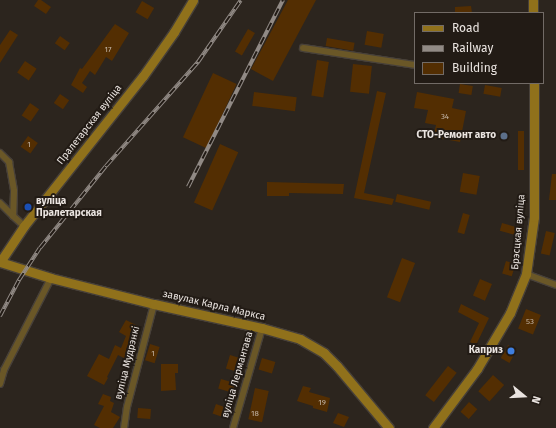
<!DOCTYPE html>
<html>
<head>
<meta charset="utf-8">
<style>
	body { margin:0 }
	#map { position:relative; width:556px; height:428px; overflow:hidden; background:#2c251e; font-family:"Fira Sans",sans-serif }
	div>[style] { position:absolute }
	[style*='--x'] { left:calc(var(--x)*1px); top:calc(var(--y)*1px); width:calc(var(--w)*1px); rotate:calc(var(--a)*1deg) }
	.building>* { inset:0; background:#532e02; transform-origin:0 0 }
	.roads { filter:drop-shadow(1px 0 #474039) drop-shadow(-1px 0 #474039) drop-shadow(0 1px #474039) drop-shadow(0 -1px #474039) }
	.street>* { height:6px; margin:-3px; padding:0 3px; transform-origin:3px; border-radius:3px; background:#6a5727 }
	.secondary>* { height:9px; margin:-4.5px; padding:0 4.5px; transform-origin:4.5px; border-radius:4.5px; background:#90711b }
	.rail>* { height:4px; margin-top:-2px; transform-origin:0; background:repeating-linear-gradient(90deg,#221b15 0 8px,#918a85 0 16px); box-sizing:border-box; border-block:1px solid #918a85 }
	.dots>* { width:11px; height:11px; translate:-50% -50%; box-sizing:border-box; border:2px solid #221b15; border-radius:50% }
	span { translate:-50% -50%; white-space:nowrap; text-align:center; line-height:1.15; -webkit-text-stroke:4px #221b15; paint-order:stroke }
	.number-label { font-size:8px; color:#c4b6a8 }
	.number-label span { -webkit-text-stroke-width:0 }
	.street-label { font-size:10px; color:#eae4e0 }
	.poi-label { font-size:10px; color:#eae4e0; font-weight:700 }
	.right { translate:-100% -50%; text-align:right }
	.left { translate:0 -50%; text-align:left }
	.legend { position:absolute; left:414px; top:12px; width:130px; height:72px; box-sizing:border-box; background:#221b15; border:1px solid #726b66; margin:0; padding:5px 7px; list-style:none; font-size:12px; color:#eae4e0 }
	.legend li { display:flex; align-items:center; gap:8px; height:20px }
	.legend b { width:20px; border:1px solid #726b66 }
	.north { position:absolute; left:504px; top:376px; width:40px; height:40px; -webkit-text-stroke:3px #221b15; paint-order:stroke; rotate:108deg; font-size:11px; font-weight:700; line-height:16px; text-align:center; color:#eae4e0 }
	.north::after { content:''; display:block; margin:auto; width:14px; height:18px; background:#eae4e0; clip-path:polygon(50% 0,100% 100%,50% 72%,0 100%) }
</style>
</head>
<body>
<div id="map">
	<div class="building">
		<div style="clip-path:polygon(38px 0,41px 0,51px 7px,46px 14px,34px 6px)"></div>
		<div style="clip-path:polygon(288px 0,316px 0,273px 81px,251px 69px)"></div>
		<div style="left:142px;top:1px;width:14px;height:13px;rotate:30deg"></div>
		<div style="clip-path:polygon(471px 6px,472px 13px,455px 13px,455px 7px)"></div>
		<div style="clip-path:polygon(115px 24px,129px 33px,112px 61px,106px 57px,95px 75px,90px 71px,82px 83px,87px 87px,83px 93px,71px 85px,80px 68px,82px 69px)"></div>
		<div style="left:248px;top:29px;width:8px;height:26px;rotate:30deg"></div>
		<div style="clip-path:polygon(10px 30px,18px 35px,0 63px,0 45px)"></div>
		<div style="left:367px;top:31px;width:17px;height:14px;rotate:10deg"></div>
		<div style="left:60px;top:36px;width:12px;height:9px;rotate:35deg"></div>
		<div style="left:327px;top:38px;width:28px;height:8px;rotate:10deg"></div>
		<div style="left:317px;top:60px;width:12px;height:36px;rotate:9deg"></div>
		<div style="left:25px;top:61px;width:14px;height:14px;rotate:34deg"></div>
		<div style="left:353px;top:64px;width:19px;height:28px;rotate:6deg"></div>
		<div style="left:213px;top:73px;width:26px;height:71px;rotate:25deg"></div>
		<div style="left:460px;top:84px;width:13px;height:9px;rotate:9deg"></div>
		<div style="left:485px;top:85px;width:17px;height:9px;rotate:10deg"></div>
		<div style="clip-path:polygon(377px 91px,386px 93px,364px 193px,394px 199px,392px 205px,354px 198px)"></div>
		<div style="left:254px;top:92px;width:43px;height:14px;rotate:7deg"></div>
		<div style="clip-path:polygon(417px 92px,454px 99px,452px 108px,466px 111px,460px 142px,433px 137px,436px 125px,425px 123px,428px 110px,414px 108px)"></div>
		<div style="left:60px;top:94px;width:11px;height:11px;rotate:34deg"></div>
		<div style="left:30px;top:103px;width:11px;height:15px;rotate:34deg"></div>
		<div style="left:518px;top:131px;width:6px;height:39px"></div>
		<div style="left:28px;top:136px;width:12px;height:13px;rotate:35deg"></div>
		<div style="left:220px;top:144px;width:20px;height:64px;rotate:24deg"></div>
		<div style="left:463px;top:173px;width:17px;height:19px;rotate:10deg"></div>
		<div style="clip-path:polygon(552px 174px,556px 174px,556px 200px,549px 200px)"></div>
		<div style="clip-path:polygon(267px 182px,344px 184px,343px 194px,289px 193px,289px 196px,267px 196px)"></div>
		<div style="left:397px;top:194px;width:35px;height:8px;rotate:13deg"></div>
		<div style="left:463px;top:213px;width:7px;height:20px;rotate:16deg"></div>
		<div style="left:502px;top:223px;width:15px;height:8px;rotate:16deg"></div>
		<div style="left:546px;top:231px;width:9px;height:23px;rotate:13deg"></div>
		<div style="left:402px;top:258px;width:14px;height:42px;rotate:21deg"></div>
		<div style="left:506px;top:261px;width:10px;height:13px;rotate:17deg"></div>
		<div style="left:480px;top:279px;width:13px;height:18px;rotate:23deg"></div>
		<div style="clip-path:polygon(461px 304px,489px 318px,476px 345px,470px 342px,479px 323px,458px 312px)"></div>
		<div style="left:526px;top:309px;width:16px;height:21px;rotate:22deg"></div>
		<div style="clip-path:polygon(126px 320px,138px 326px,129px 346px,131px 348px,126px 359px,118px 355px,107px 377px,108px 378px,104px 385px,87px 376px,99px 354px,109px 359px,115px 345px,121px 348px,126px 336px,119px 332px)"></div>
		<div style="left:150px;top:344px;width:10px;height:17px;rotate:17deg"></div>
		<div style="left:508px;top:345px;width:10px;height:15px;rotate:29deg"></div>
		<div style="left:230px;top:355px;width:10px;height:14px;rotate:17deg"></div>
		<div style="left:262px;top:358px;width:14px;height:12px;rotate:17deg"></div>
		<div style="clip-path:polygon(161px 364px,178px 364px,178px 373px,175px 373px,176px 390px,161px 391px)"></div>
		<div style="left:448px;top:366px;width:11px;height:37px;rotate:38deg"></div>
		<div style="left:493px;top:375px;width:15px;height:22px;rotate:42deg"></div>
		<div style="left:221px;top:379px;width:15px;height:10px;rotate:16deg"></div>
		<div style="clip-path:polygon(303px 386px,311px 388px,309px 392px,330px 398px,327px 412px,313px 408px,313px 406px,297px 401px)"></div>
		<div style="left:255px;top:388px;width:14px;height:32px;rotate:12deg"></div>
		<div style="clip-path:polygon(103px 394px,111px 397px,110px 401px,114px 403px,111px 412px,120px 417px,113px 428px,100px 428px,94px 425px,104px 406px,98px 404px)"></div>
		<div style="left:469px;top:402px;width:11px;height:13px;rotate:41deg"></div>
		<div style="left:216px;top:404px;width:12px;height:10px;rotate:20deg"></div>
		<div style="left:138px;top:408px;width:13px;height:10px;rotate:4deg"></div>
		<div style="clip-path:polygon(338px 413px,349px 417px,344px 427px,333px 423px)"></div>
	</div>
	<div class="roads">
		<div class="street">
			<div style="--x:303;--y:48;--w:113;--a:8.6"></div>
			<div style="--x:0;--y:153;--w:13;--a:45"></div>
			<div style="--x:9;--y:162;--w:29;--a:80"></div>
			<div style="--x:14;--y:191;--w:25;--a:92"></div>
			<div style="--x:13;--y:216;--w:15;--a:42"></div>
			<div style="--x:0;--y:203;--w:18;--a:45"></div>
			<div style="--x:526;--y:274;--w:32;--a:20"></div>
			<div style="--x:0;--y:384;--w:15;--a:-74"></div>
			<div style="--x:4;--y:370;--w:103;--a:-62.9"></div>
			<div style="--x:124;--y:428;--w:21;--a:-82"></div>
			<div style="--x:127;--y:407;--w:106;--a:-75.3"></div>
			<div style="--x:233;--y:428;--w:104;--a:-73.8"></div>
		</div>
		<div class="secondary">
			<div style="--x:533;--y:0;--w:13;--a:90"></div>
			<div style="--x:0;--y:262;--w:53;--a:17.4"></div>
			<div style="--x:51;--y:278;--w:106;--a:14.2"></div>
			<div style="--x:154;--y:304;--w:111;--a:12.5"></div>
			<div style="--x:262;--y:328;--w:40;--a:16"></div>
			<div style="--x:300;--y:339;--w:28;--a:30"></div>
			<div style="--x:324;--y:353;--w:18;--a:45"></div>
			<div style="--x:337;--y:366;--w:81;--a:50"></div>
			<div style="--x:0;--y:262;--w:43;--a:-56.3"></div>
			<div style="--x:24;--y:226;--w:191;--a:-51.6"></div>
			<div style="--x:143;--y:76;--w:54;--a:-54.8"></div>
			<div style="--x:174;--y:32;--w:37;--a:-59"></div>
			<div style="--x:433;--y:428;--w:74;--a:-53.3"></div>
			<div style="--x:477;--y:369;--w:65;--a:-59.5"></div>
			<div style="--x:510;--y:313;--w:42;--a:-67.7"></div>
			<div style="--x:526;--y:274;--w:58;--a:-82"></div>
			<div style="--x:534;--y:217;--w:134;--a:-90"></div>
		</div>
	</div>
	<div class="rail">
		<div style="--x:188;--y:187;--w:210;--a:-63.1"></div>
		<div style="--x:0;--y:316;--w:41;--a:-62.2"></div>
		<div style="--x:19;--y:280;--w:38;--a:-57"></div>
		<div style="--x:40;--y:248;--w:105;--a:-51.2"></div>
		<div style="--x:106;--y:166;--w:139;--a:-48.5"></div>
		<div style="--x:198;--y:62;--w:75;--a:-55.3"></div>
	</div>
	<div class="dots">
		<div style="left:504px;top:136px;background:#5c6f8a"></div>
		<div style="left:28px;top:207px;background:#1a4fb4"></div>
		<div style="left:511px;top:351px;background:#3f7fe0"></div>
	</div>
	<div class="number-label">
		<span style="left:108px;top:50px">17</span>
		<span style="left:445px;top:117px">34</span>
		<span style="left:29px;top:145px">1</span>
		<span style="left:530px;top:322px">53</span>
		<span style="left:153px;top:354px">1</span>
		<span style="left:322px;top:403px">19</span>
		<span style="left:255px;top:414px">18</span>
	</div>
	<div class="street-label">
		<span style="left:90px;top:125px;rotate:-52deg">Пралетарская вуліца</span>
		<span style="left:519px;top:232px;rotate:-85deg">Брэсцкая вуліца</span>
		<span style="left:214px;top:306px;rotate:13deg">завулак Карла Маркса</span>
		<span style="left:128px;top:363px;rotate:-76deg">вуліца Мудрэнкі</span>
		<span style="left:238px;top:375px;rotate:-74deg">вуліца Лермантава</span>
	</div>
	<div class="poi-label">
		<span class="right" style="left:496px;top:136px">СТО-Ремонт авто</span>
		<span class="left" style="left:36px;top:207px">вуліца<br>Пралетарская</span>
		<span class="right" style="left:503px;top:351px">Каприз</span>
	</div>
	<ul class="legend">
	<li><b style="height:5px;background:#90711b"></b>Road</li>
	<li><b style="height:5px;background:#918a85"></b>Railway</li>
	<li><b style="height:11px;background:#532e02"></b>Building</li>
	</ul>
	<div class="north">N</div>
</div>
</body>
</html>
